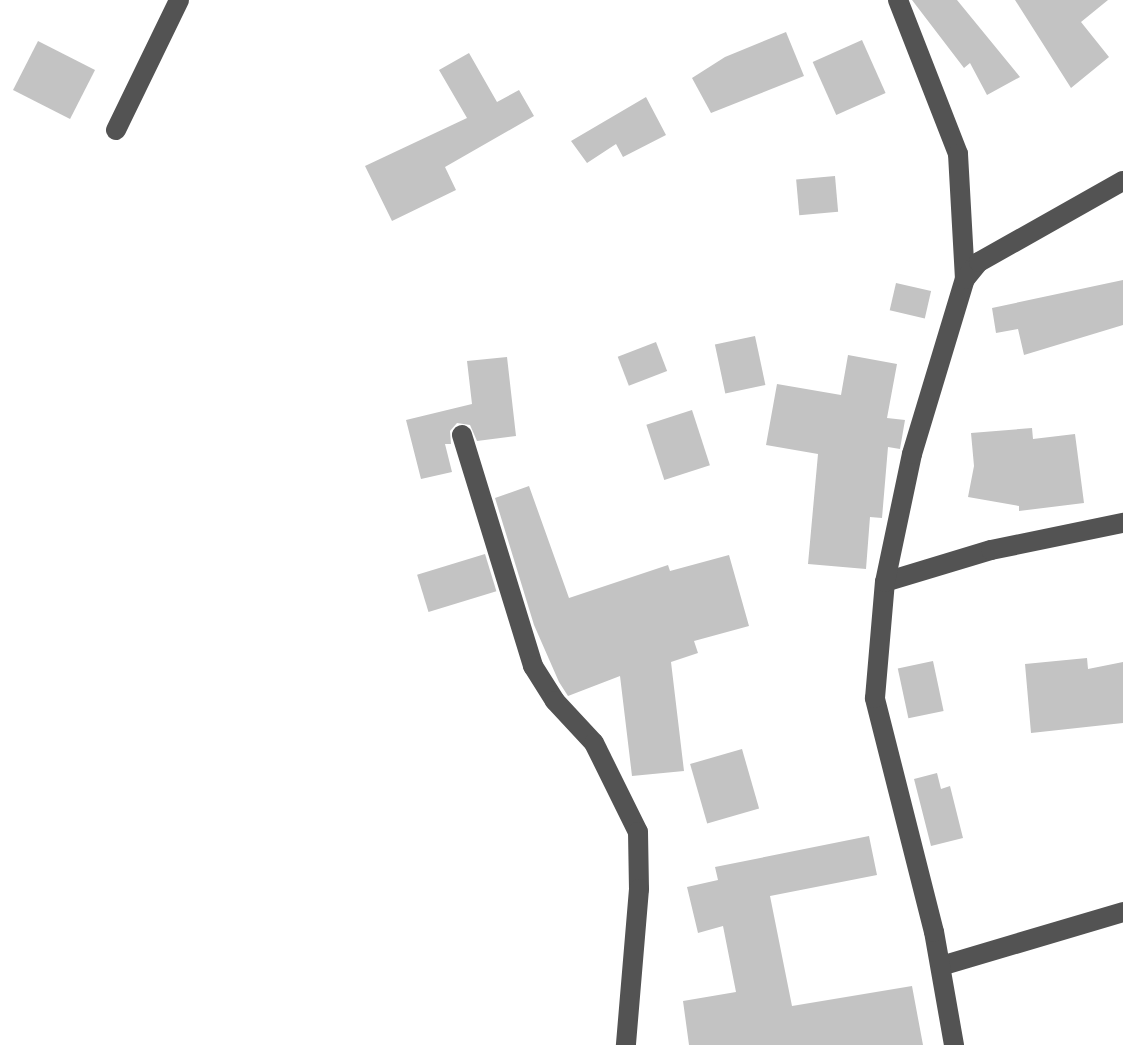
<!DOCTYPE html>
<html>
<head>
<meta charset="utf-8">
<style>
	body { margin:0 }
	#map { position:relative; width:1123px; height:1045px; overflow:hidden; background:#fff; font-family:Helvetica,sans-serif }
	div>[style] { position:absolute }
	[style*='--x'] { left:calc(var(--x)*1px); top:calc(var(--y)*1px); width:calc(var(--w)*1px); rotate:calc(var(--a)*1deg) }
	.building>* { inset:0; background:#c3c3c3; transform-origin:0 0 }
	.minor>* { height:20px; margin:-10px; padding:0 10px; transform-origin:10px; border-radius:10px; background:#535353 }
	span { translate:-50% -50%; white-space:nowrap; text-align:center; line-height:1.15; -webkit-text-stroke:7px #fff; paint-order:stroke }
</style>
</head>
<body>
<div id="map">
	<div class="building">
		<div style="clip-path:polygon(912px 0,957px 0,1020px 77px,987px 95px,970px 63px,964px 68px)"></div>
		<div style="clip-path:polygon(1015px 0,1108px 0,1081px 22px,1109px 57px,1071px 88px)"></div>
		<div style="clip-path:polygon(786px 32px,804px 76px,711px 113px,692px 78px,725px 57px)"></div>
		<div style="left:862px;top:40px;width:58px;height:54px;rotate:66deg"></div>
		<div style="left:38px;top:41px;width:64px;height:55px;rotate:27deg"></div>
		<div style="clip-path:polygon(469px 53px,497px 102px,519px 90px,534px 116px,445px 167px,456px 190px,392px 221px,365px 166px,467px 118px,439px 70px)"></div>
		<div style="clip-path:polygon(646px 97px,666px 135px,623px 157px,616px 144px,587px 163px,571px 141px)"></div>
		<div style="left:835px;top:176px;width:36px;height:39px;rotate:85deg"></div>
		<div style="clip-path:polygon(1123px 280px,1123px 325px,1024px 355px,1018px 329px,996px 333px,992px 308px)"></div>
		<div style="left:896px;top:283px;width:36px;height:28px;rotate:13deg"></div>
		<div style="left:755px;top:336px;width:50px;height:41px;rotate:78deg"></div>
		<div style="left:656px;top:342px;width:31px;height:41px;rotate:69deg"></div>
		<div style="clip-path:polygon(848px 355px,897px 364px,887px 418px,905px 420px,900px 449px,888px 447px,882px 518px,870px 517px,866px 569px,808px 564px,818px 454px,766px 445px,777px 384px,841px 395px)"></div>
		<div style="clip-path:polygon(507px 357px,516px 436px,477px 441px,470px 425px,457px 423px,450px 431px,451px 444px,445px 444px,452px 472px,421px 479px,406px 420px,472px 404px,467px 361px)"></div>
		<div style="left:692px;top:410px;width:58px;height:48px;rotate:72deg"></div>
		<div style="clip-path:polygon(1032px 428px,1033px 439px,1075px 434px,1084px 503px,1019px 511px,1019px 506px,968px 497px,974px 466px,971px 433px)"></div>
		<div style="clip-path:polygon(529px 486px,569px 598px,668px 565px,670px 571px,729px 555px,749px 626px,694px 641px,698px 653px,671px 662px,684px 771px,632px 776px,620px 676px,568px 696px,559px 682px,534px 625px,495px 498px)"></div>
		<div style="left:485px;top:554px;width:39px;height:71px;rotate:73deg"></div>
		<div style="clip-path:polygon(1087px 658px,1088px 669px,1123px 662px,1123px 723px,1031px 733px,1025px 664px)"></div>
		<div style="left:933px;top:661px;width:51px;height:36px;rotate:78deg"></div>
		<div style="left:742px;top:749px;width:62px;height:54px;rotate:74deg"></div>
		<div style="clip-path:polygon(937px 773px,941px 789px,950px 786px,963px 838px,931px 846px,914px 779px)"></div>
		<div style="clip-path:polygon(869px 836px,877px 875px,770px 896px,792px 1006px,912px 986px,923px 1045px,689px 1045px,683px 1001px,736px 992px,723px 926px,698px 933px,687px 887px,718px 880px,715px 867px)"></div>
	</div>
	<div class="minor">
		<div style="--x:898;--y:0;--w:165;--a:68.7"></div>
		<div style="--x:958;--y:154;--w:125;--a:86.8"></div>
		<div style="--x:116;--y:130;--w:144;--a:-64.1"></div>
		<div style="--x:462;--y:435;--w:242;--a:72.9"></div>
		<div style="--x:533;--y:666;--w:41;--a:57.8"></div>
		<div style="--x:555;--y:701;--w:57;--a:47.1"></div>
		<div style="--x:594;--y:743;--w:99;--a:63.7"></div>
		<div style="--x:638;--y:832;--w:57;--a:89"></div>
		<div style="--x:639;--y:889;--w:157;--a:94.8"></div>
		<div style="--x:885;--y:582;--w:111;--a:-16.8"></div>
		<div style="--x:991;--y:550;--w:135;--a:-11.6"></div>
		<div style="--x:941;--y:966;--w:190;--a:-16.5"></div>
		<div style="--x:954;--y:1045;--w:115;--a:-100"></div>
		<div style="--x:934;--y:932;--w:241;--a:-104.2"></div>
		<div style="--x:875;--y:698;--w:116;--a:-85.1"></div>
		<div style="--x:885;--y:582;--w:131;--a:-78.1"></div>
		<div style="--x:912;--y:454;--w:183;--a:-73.2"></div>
		<div style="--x:965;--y:279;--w:22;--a:-51"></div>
		<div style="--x:979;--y:262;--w:165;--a:-29.4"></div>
	</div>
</div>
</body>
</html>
